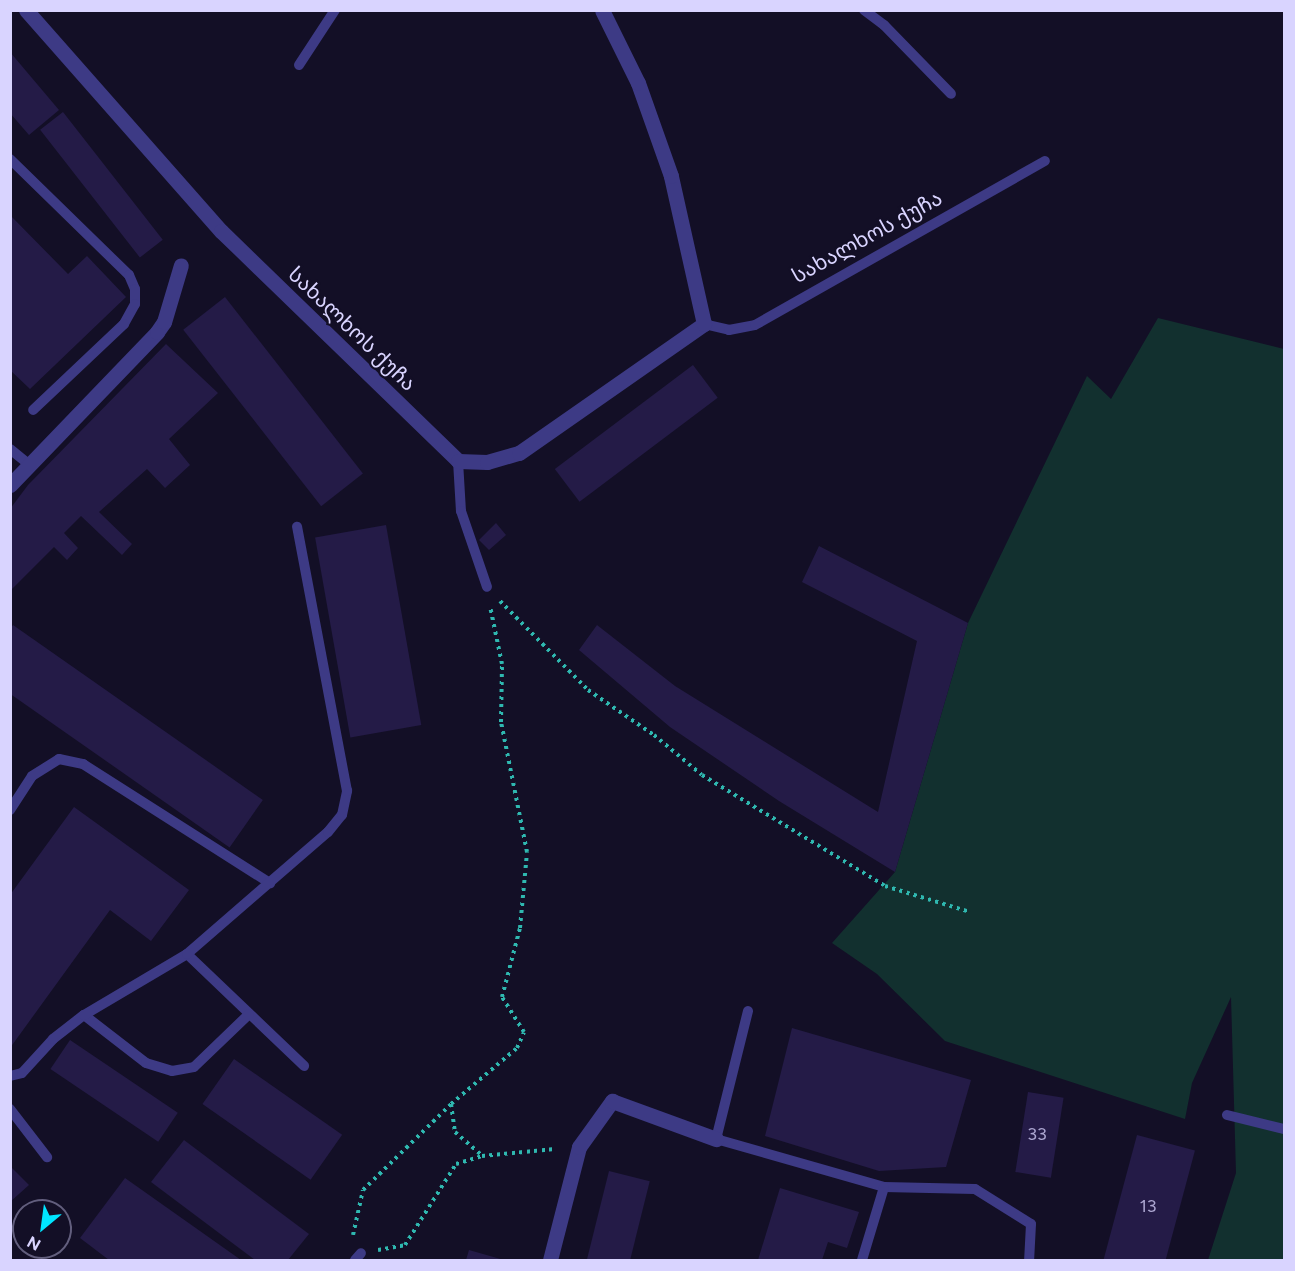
<!DOCTYPE html>
<html>
<head>
<meta charset="utf-8">
<style>
	body { margin:0 }
	#map { position:relative; width:1295px; height:1271px; overflow:hidden; background:#130f26; font-family:Figtree,"Noto Sans Georgian",sans-serif }
	div>[style] { position:absolute }
	[style*='--x'] { left:calc(var(--x)*1px); top:calc(var(--y)*1px); width:calc(var(--w)*1px); rotate:calc(var(--a)*1deg) }
	.green>* { inset:0; background:#12302f }
	.building>* { inset:0; background:#241b47; transform-origin:0 0 }
	.path>* { height:4px; margin-top:-2px; transform-origin:0; background:repeating-linear-gradient(90deg,#2fb8b0 0 3px,transparent 0 7.5px) }
	.lane>* { height:10px; margin:-5px; padding:0 5px; transform-origin:5px; border-radius:5px; background:#3d3a85 }
	.street>* { height:15px; margin:-7.5px; padding:0 7.5px; transform-origin:7.5px; border-radius:7.5px; background:#3d3a85 }
	span { translate:-50% -50%; white-space:nowrap; text-align:center; line-height:1.15; -webkit-text-stroke:4.5px #130f26; paint-order:stroke }
	.number-label { font-size:18px; color:#aca6d1 }
	.number-label span { -webkit-text-stroke-width:0 }
	.street-label { font-size:21px; color:#d9d4ff }
	.frame { position:absolute; inset:0; border:12px solid #d9d4ff; pointer-events:none }
	.north { position:absolute; left:12px; top:1199px; width:60px; height:60px; box-sizing:border-box; background:#130f26; border:2px solid #625e7d; border-radius:50%; rotate:209deg; font-size:16px; font-weight:700; line-height:24px; text-align:center; color:#d9d4ff }
	.north::after { content:''; display:block; margin:auto; width:21px; height:27px; background:#00e5ff; clip-path:polygon(50% 0,100% 100%,50% 72%,0 100%) }
</style>
</head>
<body>
<div id="map">
	<div class="green">
		<div style="clip-path:polygon(1158px 318px,1284px 349px,1284px 1260px,1208px 1260px,1236px 1173px,1231px 997px,1192px 1083px,1185px 1119px,945px 1041px,877px 974px,832px 943px,895px 872px,968px 623px,1087px 376px,1111px 399px)"></div>
	</div>
	<div class="building">
		<div style="clip-path:polygon(10px 52px,59px 110px,29px 135px,10px 113px)"></div>
		<div style="left:63px;top:112px;width:162px;height:29px;rotate:52deg"></div>
		<div style="clip-path:polygon(10px 215px,68px 274px,87px 256px,126px 297px,30px 389px,10px 370px)"></div>
		<div style="left:225px;top:297px;width:224px;height:53px;rotate:52deg"></div>
		<div style="clip-path:polygon(166px 344px,218px 393px,169px 439px,190px 465px,165px 488px,147px 469px,99px 512px,132px 544px,122px 555px,81px 516px,64px 533px,78px 548px,67px 560px,54px 547px,10px 591px,10px 509px,28px 485px)"></div>
		<div style="left:693px;top:365px;width:41px;height:173px;rotate:53deg"></div>
		<div style="clip-path:polygon(496px 523px,506px 535px,489px 550px,479px 540px)"></div>
		<div style="left:386px;top:525px;width:203px;height:72px;rotate:80deg"></div>
		<div style="clip-path:polygon(819px 546px,968px 623px,895px 872px,779px 801px,670px 727px,579px 650px,597px 625px,675px 686px,878px 812px,917px 641px,802px 582px)"></div>
		<div style="left:13px;top:625px;width:305px;height:58px;rotate:35deg"></div>
		<div style="clip-path:polygon(74px 807px,189px 890px,151px 941px,110px 910px,10px 1048px,10px 895px)"></div>
		<div style="clip-path:polygon(792px 1028px,971px 1080px,946px 1167px,879px 1171px,765px 1136px)"></div>
		<div style="left:70px;top:1040px;width:130px;height:35px;rotate:34deg"></div>
		<div style="left:234px;top:1059px;width:132px;height:55px;rotate:35deg"></div>
		<div style="left:1028px;top:1092px;width:36px;height:81px;rotate:9deg"></div>
		<div style="left:1137px;top:1135px;width:60px;height:130px;rotate:15deg"></div>
		<div style="clip-path:polygon(184px 1140px,309px 1234px,288px 1260px,255px 1260px,151px 1182px)"></div>
		<div style="clip-path:polygon(10px 1166px,29px 1185px,10px 1202px)"></div>
		<div style="left:609px;top:1171px;width:42px;height:92px;rotate:14deg"></div>
		<div style="clip-path:polygon(125px 1178px,241px 1260px,109px 1260px,80px 1238px)"></div>
		<div style="clip-path:polygon(780px 1188px,859px 1212px,847px 1248px,828px 1242px,822px 1260px,758px 1260px)"></div>
		<div style="clip-path:polygon(469px 1250px,504px 1260px,466px 1260px)"></div>
	</div>
	<div class="path">
		<div style="--x:500;--y:601;--w:125;--a:45.3"></div>
		<div style="--x:588;--y:690;--w:80;--a:34.3"></div>
		<div style="--x:654;--y:735;--w:62;--a:39.8"></div>
		<div style="--x:702;--y:775;--w:214;--a:31.2"></div>
		<div style="--x:885;--y:886;--w:86;--a:17"></div>
		<div style="--x:451;--y:1104;--w:28;--a:82"></div>
		<div style="--x:455;--y:1132;--w:35;--a:41"></div>
		<div style="--x:353;--y:1235;--w:46;--a:-77.5"></div>
		<div style="--x:363;--y:1190;--w:123;--a:-44.3"></div>
		<div style="--x:451;--y:1104;--w:87;--a:-40.3"></div>
		<div style="--x:517;--y:1048;--w:17;--a:-66"></div>
		<div style="--x:524;--y:1032;--w:41;--a:-122.2"></div>
		<div style="--x:502;--y:997;--w:71;--a:-75.4"></div>
		<div style="--x:520;--y:928;--w:76;--a:-84.7"></div>
		<div style="--x:527;--y:852;--w:133;--a:-101.3"></div>
		<div style="--x:501;--y:722;--w:58;--a:-89"></div>
		<div style="--x:502;--y:664;--w:59;--a:-101.7"></div>
		<div style="--x:378;--y:1250;--w:27;--a:-10"></div>
		<div style="--x:405;--y:1245;--w:96;--a:-57.8"></div>
		<div style="--x:456;--y:1164;--w:27;--a:-17"></div>
		<div style="--x:482;--y:1156;--w:73;--a:-5.5"></div>
	</div>
	<div class="lane">
		<div style="--x:864;--y:10;--w:25;--a:37"></div>
		<div style="--x:884;--y:25;--w:96;--a:45.8"></div>
		<div style="--x:299;--y:65;--w:66;--a:-56.8"></div>
		<div style="--x:10;--y:159;--w:166;--a:44.3"></div>
		<div style="--x:129;--y:275;--w:15;--a:67"></div>
		<div style="--x:135;--y:289;--w:15;--a:90"></div>
		<div style="--x:135;--y:304;--w:23;--a:119"></div>
		<div style="--x:124;--y:324;--w:125;--a:136.6"></div>
		<div style="--x:704;--y:324;--w:26;--a:13"></div>
		<div style="--x:729;--y:330;--w:26;--a:-11"></div>
		<div style="--x:755;--y:325;--w:333;--a:-29.5"></div>
		<div style="--x:10;--y:449;--w:26;--a:39"></div>
		<div style="--x:458;--y:461;--w:50;--a:86.6"></div>
		<div style="--x:461;--y:511;--w:80;--a:71.1"></div>
		<div style="--x:10;--y:810;--w:40;--a:-57.1"></div>
		<div style="--x:32;--y:776;--w:32;--a:-32"></div>
		<div style="--x:59;--y:759;--w:25;--a:12"></div>
		<div style="--x:83;--y:764;--w:222;--a:32.5"></div>
		<div style="--x:187;--y:954;--w:162;--a:43.7"></div>
		<div style="--x:748;--y:1011;--w:132;--a:104"></div>
		<div style="--x:716;--y:1139;--w:175;--a:15.9"></div>
		<div style="--x:884;--y:1187;--w:91;--a:1.3"></div>
		<div style="--x:975;--y:1189;--w:66;--a:32"></div>
		<div style="--x:1031;--y:1224;--w:36;--a:93"></div>
		<div style="--x:84;--y:1015;--w:78;--a:37.7"></div>
		<div style="--x:146;--y:1063;--w:27;--a:17"></div>
		<div style="--x:172;--y:1071;--w:22;--a:-10"></div>
		<div style="--x:194;--y:1067;--w:76;--a:-43.9"></div>
		<div style="--x:10;--y:1076;--w:12;--a:-14"></div>
		<div style="--x:22;--y:1073;--w:46;--a:-47.6"></div>
		<div style="--x:53;--y:1039;--w:39;--a:-38"></div>
		<div style="--x:84;--y:1015;--w:120;--a:-30.6"></div>
		<div style="--x:187;--y:954;--w:186;--a:-40.9"></div>
		<div style="--x:328;--y:832;--w:22;--a:-51"></div>
		<div style="--x:342;--y:815;--w:25;--a:-78"></div>
		<div style="--x:347;--y:791;--w:269;--a:-100.7"></div>
		<div style="--x:10;--y:1109;--w:61;--a:52.4"></div>
		<div style="--x:1227;--y:1115;--w:59;--a:13.8"></div>
		<div style="--x:355;--y:1260;--w:9;--a:-49"></div>
		<div style="--x:862;--y:1260;--w:76;--a:-73.2"></div>
	</div>
	<div class="street">
		<div style="--x:26;--y:10;--w:295;--a:48.6"></div>
		<div style="--x:221;--y:231;--w:330;--a:44.1"></div>
		<div style="--x:458;--y:461;--w:29;--a:2"></div>
		<div style="--x:487;--y:462;--w:33;--a:-16"></div>
		<div style="--x:519;--y:453;--w:226;--a:-34.9"></div>
		<div style="--x:704;--y:324;--w:152;--a:-102.6"></div>
		<div style="--x:671;--y:176;--w:99;--a:-109.5"></div>
		<div style="--x:638;--y:83;--w:81;--a:-116.3"></div>
		<div style="--x:10;--y:485;--w:212;--a:-46.1"></div>
		<div style="--x:157;--y:332;--w:12;--a:-55"></div>
		<div style="--x:164;--y:322;--w:59;--a:-73.4"></div>
		<div style="--x:550;--y:1260;--w:117;--a:-75.6"></div>
		<div style="--x:579;--y:1147;--w:57;--a:-54.3"></div>
		<div style="--x:612;--y:1101;--w:111;--a:20.1"></div>
	</div>
	<div class="number-label">
		<span style="left:1037px;top:1134px">33</span>
		<span style="left:1148px;top:1206px">13</span>
	</div>
	<div class="street-label">
		<span style="left:867px;top:237px;rotate:-29deg">სახალხოს ქუჩა</span>
		<span style="left:352px;top:329px;rotate:44deg">სახალხოს ქუჩა</span>
	</div>
	<div class="frame"></div>
	<div class="north">N</div>
</div>
</body>
</html>
